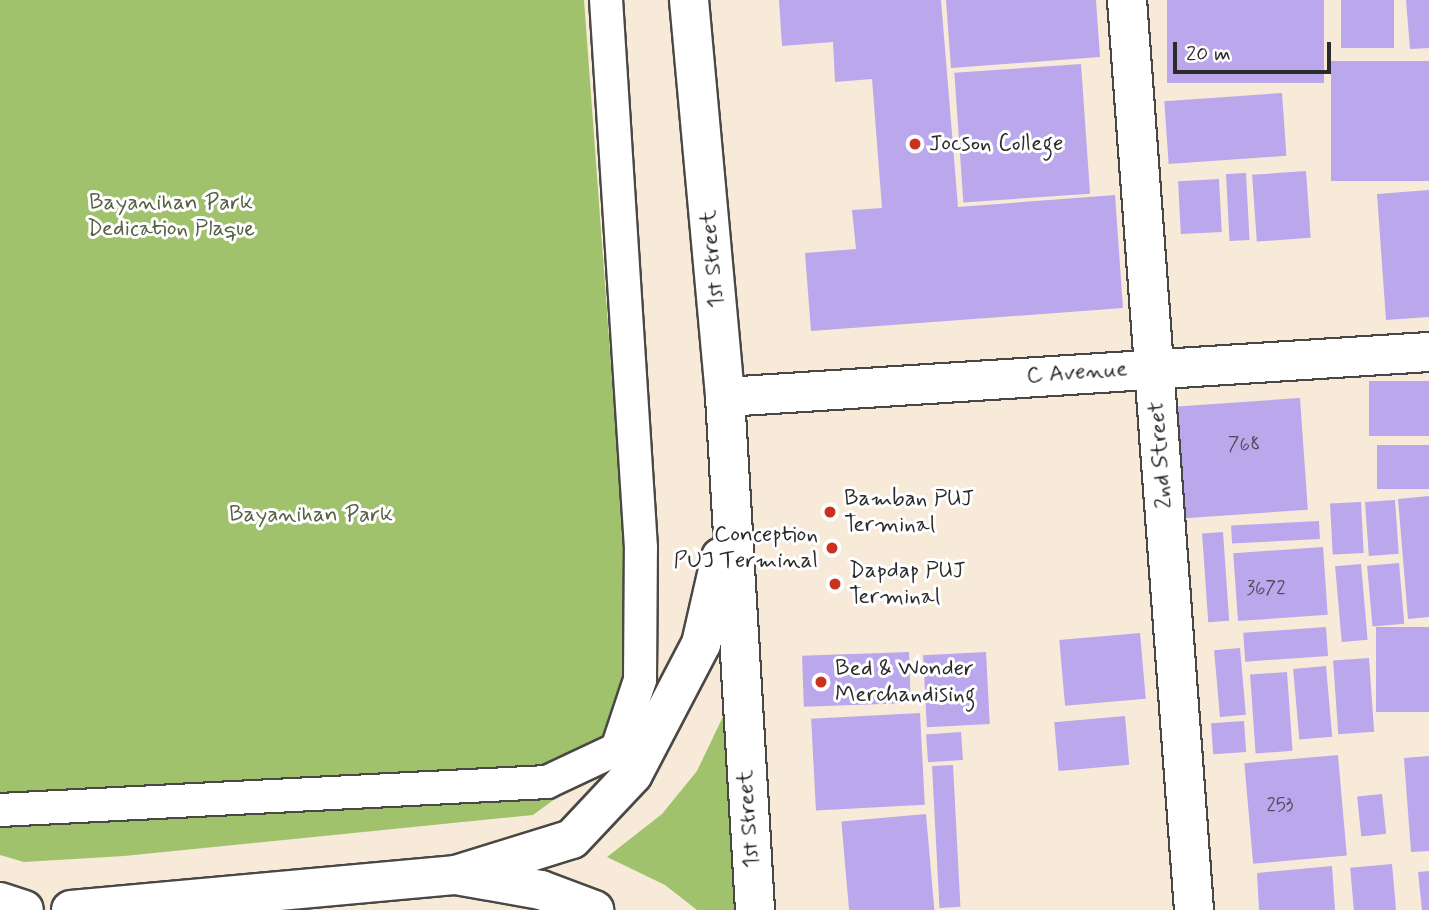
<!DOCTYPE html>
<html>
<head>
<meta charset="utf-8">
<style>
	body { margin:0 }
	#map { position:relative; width:1429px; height:910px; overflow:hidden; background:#f8ead8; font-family:Mynerve,sans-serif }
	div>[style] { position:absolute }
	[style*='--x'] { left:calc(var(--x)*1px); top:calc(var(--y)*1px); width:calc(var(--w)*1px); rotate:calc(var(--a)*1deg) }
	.green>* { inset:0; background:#a0c26c }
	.building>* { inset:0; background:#bba7ec; transform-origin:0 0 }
	.roads { filter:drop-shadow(2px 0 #4a4845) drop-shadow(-2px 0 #4a4845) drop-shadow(0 2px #4a4845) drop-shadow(0 -2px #4a4845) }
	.service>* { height:32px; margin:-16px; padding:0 16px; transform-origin:16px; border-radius:16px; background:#fff }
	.minor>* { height:38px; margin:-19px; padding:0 19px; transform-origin:19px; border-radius:19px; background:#fff }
	.secondary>* { height:38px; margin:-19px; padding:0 19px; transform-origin:19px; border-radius:19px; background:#fff }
	.primary>* { height:38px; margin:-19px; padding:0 19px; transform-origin:19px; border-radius:19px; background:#fff }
	.trunk>* { height:38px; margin:-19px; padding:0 19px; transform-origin:19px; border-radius:19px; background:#fff }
	.dots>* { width:19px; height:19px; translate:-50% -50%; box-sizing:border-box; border:4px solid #fff; border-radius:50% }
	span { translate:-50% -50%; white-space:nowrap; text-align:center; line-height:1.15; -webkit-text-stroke:6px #fff; paint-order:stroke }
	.number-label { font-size:19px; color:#4f4a5b }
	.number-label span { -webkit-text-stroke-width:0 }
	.poi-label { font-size:23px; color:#2b2b2b }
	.left { translate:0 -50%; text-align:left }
	.right { translate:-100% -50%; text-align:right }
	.park-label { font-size:23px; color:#546042 }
	.street-label { font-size:23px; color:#2b2b2b }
	.scale { position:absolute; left:1173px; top:42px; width:158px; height:32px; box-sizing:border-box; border:4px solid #2b2b2b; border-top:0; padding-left:9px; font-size:21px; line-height:24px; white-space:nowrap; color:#2b2b2b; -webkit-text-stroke:5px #fff; paint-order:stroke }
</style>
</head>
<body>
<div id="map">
	<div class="green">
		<div style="clip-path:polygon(0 0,584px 0,630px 623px,614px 729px,589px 774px,533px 815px,124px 856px,24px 862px,0 855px)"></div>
		<div style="clip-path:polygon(728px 706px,746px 910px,697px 910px,665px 885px,607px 857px,662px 814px,697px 771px)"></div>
	</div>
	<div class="building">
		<div style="clip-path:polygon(779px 0,941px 0,958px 207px,1115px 195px,1123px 308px,811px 331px,805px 253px,856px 249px,852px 210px,882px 208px,872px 79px,835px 82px,833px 42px,782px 46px)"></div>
		<div style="clip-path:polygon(946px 0,1096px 0,1100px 57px,951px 68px)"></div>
		<div style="left:1167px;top:0;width:157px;height:83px"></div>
		<div style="left:1341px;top:0;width:53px;height:48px"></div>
		<div style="clip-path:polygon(1406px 0,1429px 0,1429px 48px,1410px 49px)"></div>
		<div style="left:1429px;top:61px;width:120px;height:98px;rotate:90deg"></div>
		<div style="left:1081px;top:64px;width:130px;height:127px;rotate:86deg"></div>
		<div style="left:1282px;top:93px;width:63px;height:118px;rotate:86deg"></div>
		<div style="left:1306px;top:171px;width:67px;height:54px;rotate:86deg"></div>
		<div style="left:1246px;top:173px;width:67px;height:20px;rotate:87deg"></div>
		<div style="left:1219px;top:179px;width:53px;height:41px;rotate:87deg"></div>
		<div style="clip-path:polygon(1429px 190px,1429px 317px,1386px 320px,1377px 194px)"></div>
		<div style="left:1429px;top:381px;width:55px;height:60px;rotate:90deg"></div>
		<div style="left:1300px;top:398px;width:112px;height:127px;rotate:86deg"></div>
		<div style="left:1429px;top:445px;width:44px;height:52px;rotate:90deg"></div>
		<div style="clip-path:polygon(1429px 496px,1429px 617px,1408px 619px,1398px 499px)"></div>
		<div style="left:1395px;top:500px;width:54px;height:30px;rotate:86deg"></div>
		<div style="left:1361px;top:502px;width:51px;height:31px;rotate:87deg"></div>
		<div style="left:1319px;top:521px;width:18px;height:88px;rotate:87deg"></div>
		<div style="left:1223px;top:532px;width:89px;height:21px;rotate:86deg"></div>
		<div style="left:1323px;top:547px;width:68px;height:90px;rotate:86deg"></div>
		<div style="left:1399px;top:563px;width:61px;height:32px;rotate:85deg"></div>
		<div style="left:1361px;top:564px;width:76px;height:26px;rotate:85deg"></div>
		<div style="left:1326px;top:627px;width:29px;height:83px;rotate:86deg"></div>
		<div style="left:1429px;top:627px;width:85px;height:53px;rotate:90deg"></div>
		<div style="left:1140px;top:633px;width:66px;height:81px;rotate:85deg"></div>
		<div style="left:1240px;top:648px;width:67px;height:26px;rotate:85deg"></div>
		<div style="left:909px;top:652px;width:51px;height:107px;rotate:88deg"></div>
		<div style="left:986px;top:652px;width:72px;height:63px;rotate:87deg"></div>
		<div style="left:1369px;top:658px;width:74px;height:36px;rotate:86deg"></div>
		<div style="left:1326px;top:666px;width:71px;height:33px;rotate:85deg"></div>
		<div style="left:1287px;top:672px;width:79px;height:37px;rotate:86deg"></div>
		<div style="left:920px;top:713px;width:92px;height:109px;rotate:87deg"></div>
		<div style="left:1125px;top:716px;width:49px;height:71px;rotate:85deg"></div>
		<div style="left:1244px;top:721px;width:31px;height:33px;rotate:86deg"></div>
		<div style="left:961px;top:732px;width:28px;height:35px;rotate:86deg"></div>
		<div style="left:1338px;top:755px;width:101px;height:94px;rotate:85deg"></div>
		<div style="clip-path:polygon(1429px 756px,1429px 851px,1411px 852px,1404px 758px)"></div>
		<div style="left:953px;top:765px;width:142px;height:21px;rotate:87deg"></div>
		<div style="left:1382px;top:794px;width:40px;height:25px;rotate:84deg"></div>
		<div style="left:926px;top:814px;width:96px;height:85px;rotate:85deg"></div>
		<div style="left:1392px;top:864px;width:46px;height:42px;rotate:85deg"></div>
		<div style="clip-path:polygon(1332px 866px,1335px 910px,1259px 910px,1257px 873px)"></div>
		<div style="clip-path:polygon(1429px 871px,1429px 910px,1422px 910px,1418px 872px)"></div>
	</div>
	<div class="roads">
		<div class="service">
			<div style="--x:0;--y:810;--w:548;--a:-2.93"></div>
			<div style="--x:547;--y:782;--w:77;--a:-25.2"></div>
			<div style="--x:617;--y:749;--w:73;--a:-71.6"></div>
			<div style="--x:640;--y:680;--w:132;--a:-89.6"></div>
			<div style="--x:641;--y:548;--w:549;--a:-93.65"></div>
		</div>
		<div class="minor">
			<div style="--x:1127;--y:0;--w:912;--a:85.79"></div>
			<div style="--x:725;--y:397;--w:705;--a:-3.66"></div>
		</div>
		<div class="secondary">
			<div style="--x:689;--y:0;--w:399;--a:84.8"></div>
			<div style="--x:725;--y:397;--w:514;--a:86.65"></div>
			<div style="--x:456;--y:875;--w:121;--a:-17.2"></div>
			<div style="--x:572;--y:839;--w:89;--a:-46.8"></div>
			<div style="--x:633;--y:774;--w:147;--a:-62.4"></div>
			<div style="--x:701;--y:644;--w:89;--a:-77.1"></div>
		</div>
		<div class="primary">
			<div style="--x:0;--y:902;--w:25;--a:18"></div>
		</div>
		<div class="trunk">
			<div style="--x:71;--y:910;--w:387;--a:-5.2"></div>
			<div style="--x:456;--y:875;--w:86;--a:10"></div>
			<div style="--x:541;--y:890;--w:57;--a:20.7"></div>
		</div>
	</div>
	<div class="dots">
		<div style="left:915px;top:144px;background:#c8321e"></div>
		<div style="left:830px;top:512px;background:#c8321e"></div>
		<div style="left:832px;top:548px;background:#c8321e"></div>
		<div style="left:835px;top:584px;background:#c8321e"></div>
		<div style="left:821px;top:682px;background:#c8321e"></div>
	</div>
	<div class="number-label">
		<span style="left:1244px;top:445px">768</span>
		<span style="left:1266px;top:589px">3672</span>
		<span style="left:1280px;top:806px">253</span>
	</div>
	<div class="poi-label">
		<span class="left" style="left:929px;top:144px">Jocson College</span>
		<span class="left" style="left:844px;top:512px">Bamban PUJ<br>Terminal</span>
		<span class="right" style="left:818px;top:548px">Conception<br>PUJ Terminal</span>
		<span class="left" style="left:849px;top:584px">Dapdap PUJ<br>Terminal</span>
		<span class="left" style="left:835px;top:682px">Bed &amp; Wonder<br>Merchandising</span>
	</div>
	<div class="park-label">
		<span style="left:171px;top:216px">Bayanihan Park<br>Dedication Plaque</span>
		<span style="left:311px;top:515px">Bayanihan Park</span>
	</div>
	<div class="street-label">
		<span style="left:713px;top:259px;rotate:-95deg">1st Street</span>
		<span style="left:1077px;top:373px;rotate:-4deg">C Avenue</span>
		<span style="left:1161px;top:455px;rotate:-94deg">2nd Street</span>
		<span style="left:749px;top:819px;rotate:-94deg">1st Street</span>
	</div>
	<div class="scale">20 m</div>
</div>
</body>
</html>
